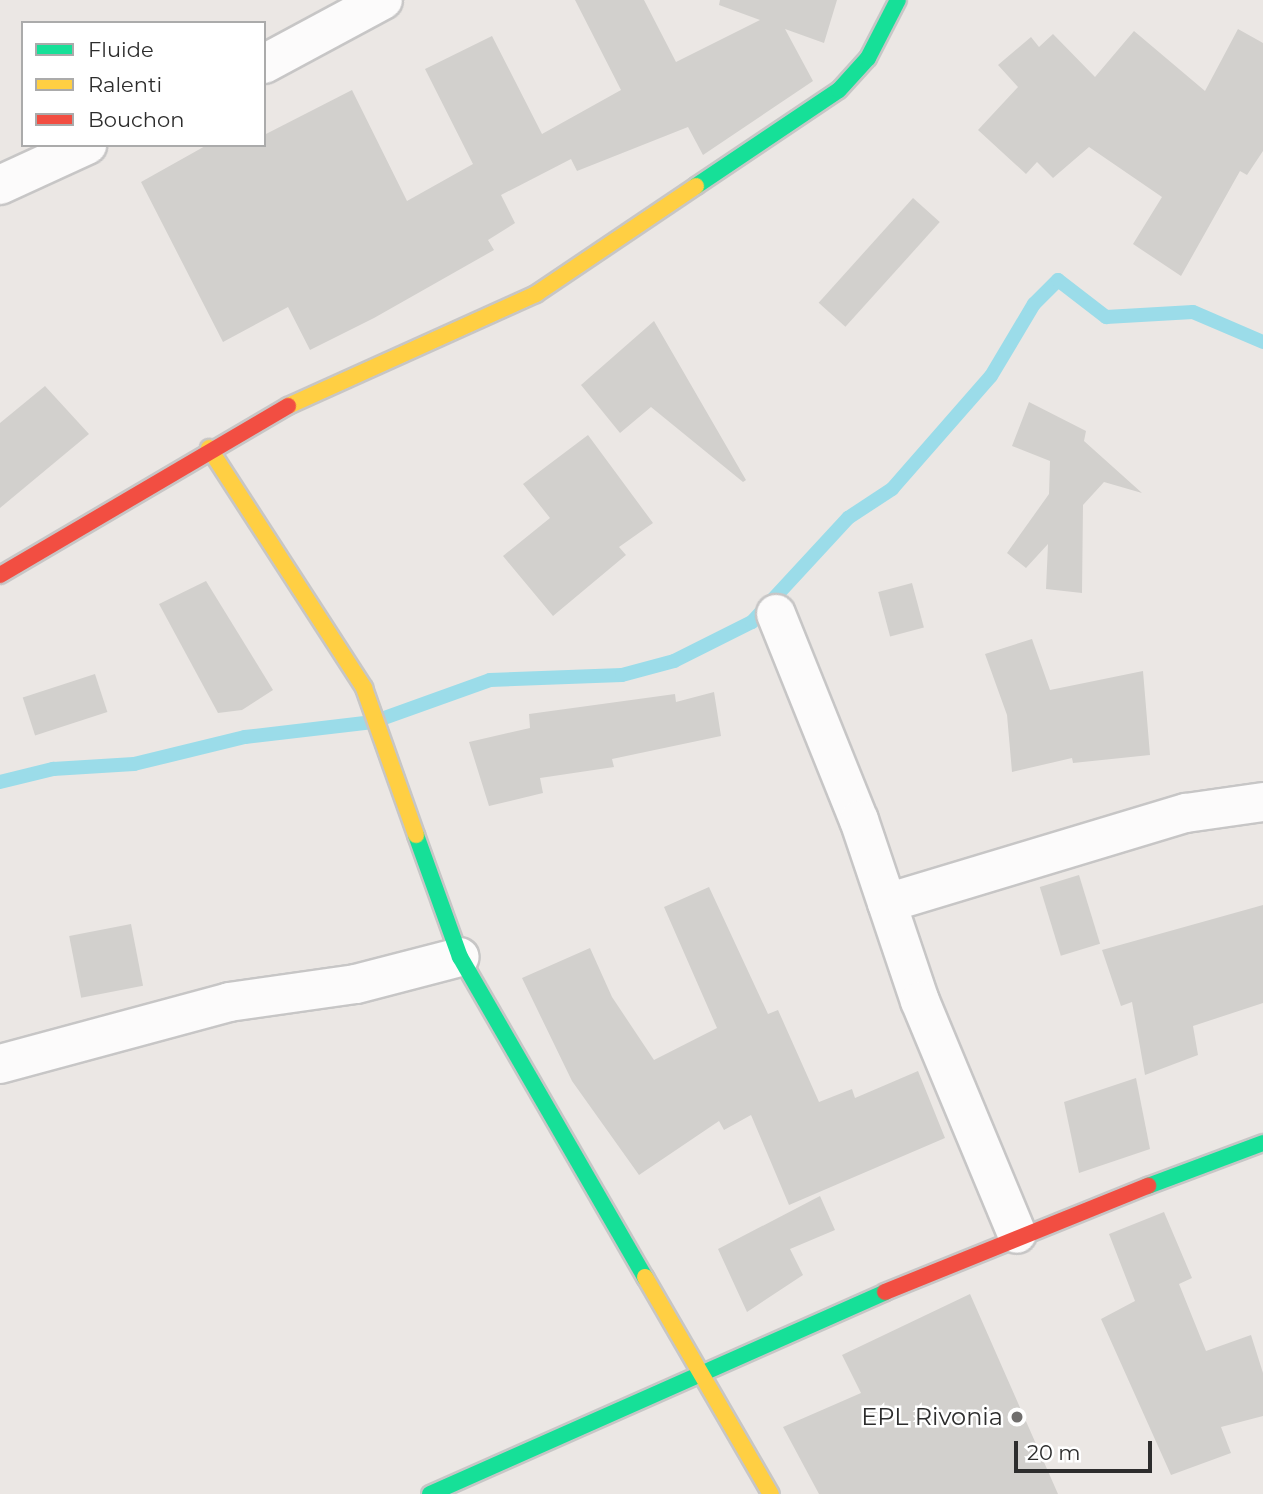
<!DOCTYPE html>
<html>
<head>
<meta charset="utf-8">
<style>
	body { margin:0 }
	#map { position:relative; width:1263px; height:1494px; overflow:hidden; background:#ebe7e4; font-family:Montserrat,sans-serif }
	div>[style] { position:absolute }
	[style*='--x'] { left:calc(var(--x)*1px); top:calc(var(--y)*1px); width:calc(var(--w)*1px); rotate:calc(var(--a)*1deg) }
	.stream>* { height:14px; margin:-7px; padding:0 7px; transform-origin:7px; border-radius:7px; background:#9bdce9 }
	.building>* { inset:0; background:#d2d0cd; transform-origin:0 0 }
	.roads { filter:drop-shadow(2px 0 #c7c6c6) drop-shadow(-2px 0 #c7c6c6) drop-shadow(0 2px #c7c6c6) drop-shadow(0 -2px #c7c6c6) }
	.street>* { height:38px; margin:-19px; padding:0 19px; transform-origin:19px; border-radius:19px; background:#fcfbfb }
	.fast>* { height:16px; margin:-8px; padding:0 8px; transform-origin:8px; border-radius:8px; background:#16e098 }
	.slow>* { height:16px; margin:-8px; padding:0 8px; transform-origin:8px; border-radius:8px; background:#ffcf43 }
	.jam>* { height:16px; margin:-8px; padding:0 8px; transform-origin:8px; border-radius:8px; background:#f24e42 }
	.dots>* { width:19px; height:19px; translate:-50% -50%; box-sizing:border-box; border:4px solid #fff; border-radius:50% }
	span { translate:-50% -50%; white-space:nowrap; text-align:center; line-height:1.15; -webkit-text-stroke:5px #fff; paint-order:stroke }
	.poi-label { font-size:24px; color:#2d2d2d }
	.right { translate:-100% -50%; text-align:right }
	.legend { position:absolute; left:21px; top:21px; width:245px; height:126px; box-sizing:border-box; background:#fff; border:2px solid #ababab; margin:0; padding:9px 12px; list-style:none; font-size:21px; color:#2d2d2d }
	.legend li { display:flex; align-items:center; gap:14px; height:35px }
	.legend b { width:35px; border:2px solid #ababab }
	.scale { position:absolute; left:1014px; top:1441px; width:138px; height:32px; box-sizing:border-box; border:4px solid #2d2d2d; border-top:0; padding-left:9px; font-size:21px; line-height:24px; white-space:nowrap; color:#2d2d2d; -webkit-text-stroke:5px #fff; paint-order:stroke }
</style>
</head>
<body>
<div id="map">
	<div class="stream">
		<div style="--x:0;--y:782;--w:55;--a:-13.8"></div>
		<div style="--x:53;--y:769;--w:81;--a:-3.5"></div>
		<div style="--x:134;--y:764;--w:114;--a:-13.7"></div>
		<div style="--x:245;--y:737;--w:129;--a:-6.7"></div>
		<div style="--x:373;--y:722;--w:124;--a:-19.7"></div>
		<div style="--x:490;--y:680;--w:132;--a:-2.2"></div>
		<div style="--x:622;--y:675;--w:54;--a:-15.1"></div>
		<div style="--x:674;--y:661;--w:87;--a:-26.6"></div>
		<div style="--x:752;--y:622;--w:142;--a:-47.3"></div>
		<div style="--x:848;--y:518;--w:53;--a:-33.4"></div>
		<div style="--x:892;--y:489;--w:150;--a:-48.8"></div>
		<div style="--x:991;--y:376;--w:84;--a:-59.2"></div>
		<div style="--x:1034;--y:304;--w:34;--a:-45"></div>
		<div style="--x:1058;--y:280;--w:61;--a:37.6"></div>
		<div style="--x:1106;--y:317;--w:87;--a:-3.3"></div>
		<div style="--x:1193;--y:312;--w:76;--a:23.2"></div>
	</div>
	<div class="building">
		<div style="clip-path:polygon(575px 0,644px 0,676px 62px,760px 20px,719px 5px,720px 0,837px 0,824px 43px,785px 29px,813px 81px,703px 155px,688px 127px,577px 171px,571px 159px,501px 195px,515px 223px,488px 240px,494px 250px,374px 318px,310px 350px,288px 307px,223px 342px,141px 182px,207px 145px,264px 145px,264px 135px,352px 90px,407px 201px,473px 164px,425px 69px,492px 36px,542px 134px,621px 90px)"></div>
		<div style="clip-path:polygon(1238px 29px,1263px 43px,1263px 151px,1247px 175px,1240px 171px,1181px 276px,1133px 244px,1162px 197px,1089px 147px,1053px 178px,1037px 162px,1026px 174px,978px 130px,1018px 87px,998px 65px,1031px 37px,1039px 47px,1053px 34px,1095px 77px,1134px 31px,1205px 91px)"></div>
		<div style="left:913px;top:198px;width:36px;height:141px;rotate:42deg"></div>
		<div style="clip-path:polygon(654px 321px,746px 480px,743px 482px,651px 407px,620px 433px,581px 385px)"></div>
		<div style="clip-path:polygon(45px 386px,89px 434px,0 508px,0 423px)"></div>
		<div style="clip-path:polygon(1029px 402px,1086px 431px,1084px 441px,1142px 493px,1104px 482px,1083px 505px,1082px 593px,1046px 589px,1048px 544px,1026px 568px,1007px 553px,1049px 494px,1050px 461px,1012px 446px)"></div>
		<div style="clip-path:polygon(588px 435px,653px 523px,619px 547px,626px 555px,553px 616px,503px 556px,550px 518px,523px 484px)"></div>
		<div style="clip-path:polygon(206px 581px,273px 690px,242px 710px,218px 713px,159px 604px)"></div>
		<div style="left:912px;top:583px;width:46px;height:35px;rotate:75deg"></div>
		<div style="clip-path:polygon(1032px 639px,1050px 690px,1143px 671px,1150px 755px,1073px 763px,1072px 758px,1012px 772px,1007px 715px,985px 654px)"></div>
		<div style="left:95px;top:674px;width:40px;height:76px;rotate:72deg"></div>
		<div style="clip-path:polygon(714px 692px,721px 736px,612px 759px,614px 767px,540px 778px,543px 793px,489px 806px,469px 742px,530px 728px,529px 714px,675px 694px,676px 702px)"></div>
		<div style="left:1079px;top:875px;width:72px;height:41px;rotate:73deg"></div>
		<div style="clip-path:polygon(709px 887px,768px 1014px,778px 1010px,819px 1102px,852px 1089px,855px 1098px,918px 1071px,945px 1138px,789px 1205px,751px 1115px,724px 1130px,719px 1121px,639px 1175px,572px 1081px,522px 978px,590px 948px,612px 997px,654px 1060px,717px 1028px,664px 907px)"></div>
		<div style="clip-path:polygon(1263px 905px,1263px 1003px,1193px 1026px,1198px 1055px,1145px 1075px,1132px 1002px,1121px 1006px,1102px 950px)"></div>
		<div style="left:131px;top:924px;width:63px;height:63px;rotate:79deg"></div>
		<div style="clip-path:polygon(1136px 1078px,1150px 1149px,1079px 1173px,1064px 1102px)"></div>
		<div style="clip-path:polygon(820px 1196px,835px 1230px,790px 1249px,803px 1275px,747px 1312px,718px 1249px)"></div>
		<div style="clip-path:polygon(1164px 1212px,1192px 1278px,1179px 1284px,1206px 1351px,1251px 1335px,1263px 1373px,1263px 1416px,1221px 1427px,1231px 1453px,1171px 1475px,1101px 1319px,1135px 1301px,1109px 1234px)"></div>
		<div style="clip-path:polygon(970px 1294px,1058px 1494px,819px 1494px,783px 1427px,861px 1393px,842px 1355px)"></div>
	</div>
	<div class="roads">
		<div class="street">
			<div style="--x:264;--y:64;--w:135;--a:-28.3"></div>
			<div style="--x:0;--y:185;--w:96;--a:-24.7"></div>
			<div style="--x:776;--y:614;--w:222;--a:68.1"></div>
			<div style="--x:859;--y:820;--w:191;--a:71.4"></div>
			<div style="--x:920;--y:1001;--w:252;--a:67.4"></div>
			<div style="--x:887;--y:903;--w:312;--a:-16.8"></div>
			<div style="--x:1186;--y:813;--w:78;--a:-8.1"></div>
			<div style="--x:0;--y:1064;--w:237;--a:-15.1"></div>
			<div style="--x:229;--y:1002;--w:128;--a:-8.1"></div>
			<div style="--x:356;--y:984;--w:107;--a:-14.6"></div>
		</div>
		<div class="fast">
			<div style="--x:696;--y:186;--w:172;--a:-33.9"></div>
			<div style="--x:839;--y:90;--w:43;--a:-47.8"></div>
			<div style="--x:868;--y:58;--w:65;--a:-62.7"></div>
			<div style="--x:416;--y:835;--w:130;--a:70.2"></div>
			<div style="--x:460;--y:957;--w:370;--a:60"></div>
			<div style="--x:1148;--y:1186;--w:123;--a:-20.5"></div>
			<div style="--x:430;--y:1494;--w:498;--a:-23.9"></div>
		</div>
		<div class="slow">
			<div style="--x:288;--y:406;--w:272;--a:-24.3"></div>
			<div style="--x:536;--y:294;--w:193;--a:-34"></div>
			<div style="--x:209;--y:448;--w:286;--a:57.1"></div>
			<div style="--x:364;--y:688;--w:156;--a:70.5"></div>
			<div style="--x:645;--y:1277;--w:251;--a:59.9"></div>
		</div>
		<div class="jam">
			<div style="--x:0;--y:575;--w:334;--a:-30.4"></div>
			<div style="--x:885;--y:1292;--w:284;--a:-22"></div>
		</div>
	</div>
	<div class="dots">
		<div style="left:1017px;top:1417px;background:#706e6d"></div>
	</div>
	<div class="poi-label">
		<span class="right" style="left:1003px;top:1417px">EPL Rivonia</span>
	</div>
	<ul class="legend">
	<li><b style="height:9px;background:#16e098"></b>Fluide</li>
	<li><b style="height:9px;background:#ffcf43"></b>Ralenti</li>
	<li><b style="height:9px;background:#f24e42"></b>Bouchon</li>
	</ul>
	<div class="scale">20 m</div>
</div>
</body>
</html>
